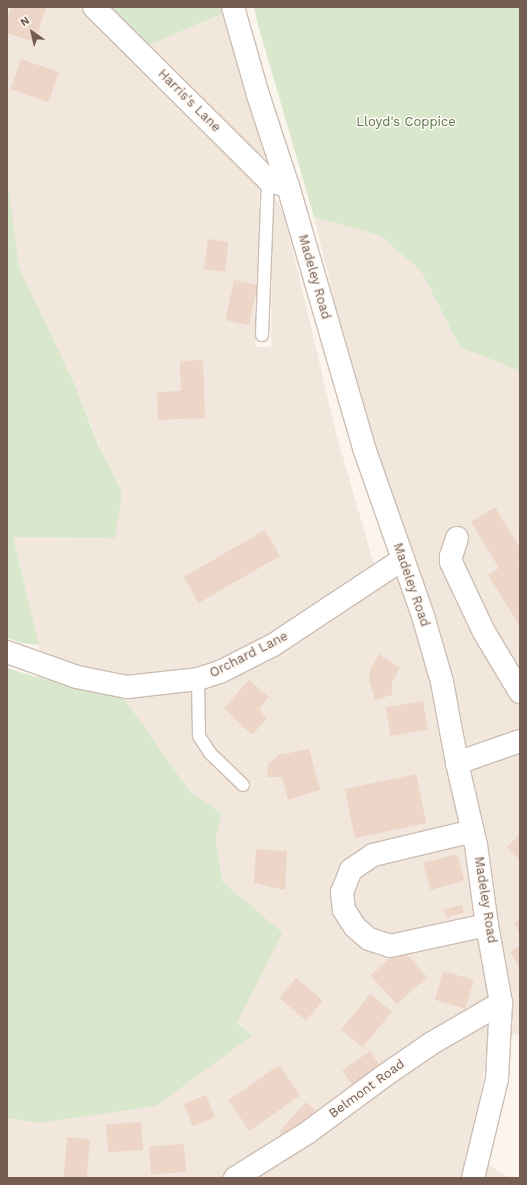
<!DOCTYPE html>
<html>
<head>
<meta charset="utf-8">
<style>
	body { margin:0 }
	#map { position:relative; width:527px; height:1185px; overflow:hidden; background:#fbf5ee; font-family:"Work Sans",sans-serif }
	div>[style] { position:absolute }
	[style*='--x'] { left:calc(var(--x)*1px); top:calc(var(--y)*1px); width:calc(var(--w)*1px); rotate:calc(var(--a)*1deg) }
	.residential>* { inset:0; background:#f2e7dd }
	.green>* { inset:0; background:#d9e8cd }
	.building>* { inset:0; background:#edd5c8; transform-origin:0 0 }
	.roads { filter:drop-shadow(1px 0 #cdbeb4) drop-shadow(-1px 0 #cdbeb4) drop-shadow(0 1px #cdbeb4) drop-shadow(0 -1px #cdbeb4) }
	.lane>* { height:12px; margin:-6px; padding:0 6px; transform-origin:6px; border-radius:6px; background:#fff }
	.street>* { height:22px; margin:-11px; padding:0 11px; transform-origin:11px; border-radius:11px; background:#fff }
	.secondary>* { height:22px; margin:-11px; padding:0 11px; transform-origin:11px; border-radius:11px; background:#fff }
	span { translate:-50% -50%; white-space:nowrap; text-align:center; line-height:1.15; -webkit-text-stroke:3px #fef9f4; paint-order:stroke }
	.street-label { font-size:13px; color:#755d52 }
	.park-label { font-size:13px; color:#5b784b }
	.frame { position:absolute; inset:0; border:8px solid #755d52; pointer-events:none }
	.north { position:absolute; left:12px; top:12px; width:40px; height:40px; -webkit-text-stroke:3px #fef9f4; paint-order:stroke; rotate:326deg; font-size:11px; font-weight:700; line-height:16px; text-align:center; color:#755d52 }
	.north::after { content:''; display:block; margin:auto; width:14px; height:18px; background:#755d52; clip-path:polygon(50% 0,100% 100%,50% 72%,0 100%) }
</style>
</head>
<body>
<div id="map">
	<div class="residential">
		<div style="clip-path:polygon(7px 7px,79px 7px,259px 183px,259px 295px,255px 347px,271px 347px,273px 195px,284px 213px,336px 433px,375px 568px,409px 544px,367px 436px,314px 217px,381px 236px,421px 271px,460px 347px,520px 371px,520px 1035px,490px 1032px,471px 1154px,510px 1178px,7px 1178px,7px 1118px,39px 1123px,253px 1034px,237px 1023px,283px 933px,222px 881px,216px 839px,222px 813px,191px 793px,123px 697px,36px 677px,39px 645px,13px 537px,115px 538px,104px 456px,74px 383px,19px 267px,7px 176px)"></div>
		<div style="clip-path:polygon(224px 13px,267px 155px,258px 160px,149px 45px)"></div>
	</div>
	<div class="green">
		<div style="clip-path:polygon(108px 7px,223px 7px,224px 13px,149px 45px)"></div>
		<div style="clip-path:polygon(254px 7px,520px 7px,520px 371px,460px 347px,421px 271px,381px 236px,314px 217px,258px 25px)"></div>
		<div style="clip-path:polygon(7px 176px,19px 267px,74px 383px,98px 444px,122px 493px,115px 538px,13px 537px,39px 645px,22px 643px,7px 638px)"></div>
		<div style="clip-path:polygon(7px 668px,36px 677px,123px 697px,191px 793px,222px 813px,216px 839px,222px 881px,283px 933px,237px 1023px,253px 1035px,156px 1106px,39px 1123px,7px 1118px)"></div>
	</div>
	<div class="building">
		<div style="clip-path:polygon(11px 7px,46px 7px,35px 42px,7px 33px,7px 20px)"></div>
		<div style="left:21px;top:59px;width:40px;height:32px;rotate:19deg"></div>
		<div style="left:208px;top:239px;width:21px;height:30px;rotate:8deg"></div>
		<div style="left:234px;top:280px;width:24px;height:41px;rotate:12deg"></div>
		<div style="clip-path:polygon(203px 360px,205px 418px,158px 420px,157px 392px,181px 391px,180px 361px)"></div>
		<div style="clip-path:polygon(495px 507px,520px 548px,520px 563px,517px 564px,520px 568px,520px 626px,488px 575px,499px 568px,471px 522px)"></div>
		<div style="left:265px;top:530px;width:30px;height:94px;rotate:60deg"></div>
		<div style="clip-path:polygon(379px 654px,400px 668px,392px 682px,392px 695px,375px 700px,369px 680px,370px 670px)"></div>
		<div style="clip-path:polygon(249px 680px,269px 697px,259px 709px,267px 719px,252px 735px,224px 708px)"></div>
		<div style="left:423px;top:701px;width:29px;height:38px;rotate:80deg"></div>
		<div style="clip-path:polygon(309px 749px,320px 790px,288px 800px,282px 777px,267px 777px,268px 764px,279px 755px)"></div>
		<div style="left:416px;top:774px;width:50px;height:73px;rotate:78deg"></div>
		<div style="clip-path:polygon(520px 834px,520px 860px,507px 847px)"></div>
		<div style="clip-path:polygon(256px 849px,287px 851px,285px 890px,254px 883px)"></div>
		<div style="left:457px;top:854px;width:28px;height:35px;rotate:75deg"></div>
		<div style="left:462px;top:905px;width:8px;height:19px;rotate:76deg"></div>
		<div style="clip-path:polygon(520px 920px,520px 934px,514px 923px)"></div>
		<div style="clip-path:polygon(520px 946px,520px 969px,510px 951px)"></div>
		<div style="left:401px;top:948px;width:39px;height:41px;rotate:48deg"></div>
		<div style="left:443px;top:971px;width:32px;height:30px;rotate:16deg"></div>
		<div style="left:296px;top:978px;width:35px;height:26px;rotate:40deg"></div>
		<div style="left:370px;top:994px;width:28px;height:46px;rotate:39deg"></div>
		<div style="left:370px;top:1051px;width:21px;height:34px;rotate:55deg"></div>
		<div style="left:279px;top:1065px;width:37px;height:62px;rotate:55deg"></div>
		<div style="left:206px;top:1095px;width:24px;height:24px;rotate:68deg"></div>
		<div style="left:306px;top:1102px;width:13px;height:40px;rotate:42deg"></div>
		<div style="left:141px;top:1122px;width:28px;height:35px;rotate:86deg"></div>
		<div style="left:67px;top:1137px;width:23px;height:41px;rotate:5deg"></div>
		<div style="left:184px;top:1144px;width:28px;height:35px;rotate:86deg"></div>
	</div>
	<div class="roads">
		<div class="lane">
			<div style="--x:262;--y:335;--w:155;--a:-87.8"></div>
			<div style="--x:198;--y:679;--w:57;--a:89"></div>
			<div style="--x:199;--y:736;--w:20;--a:57"></div>
			<div style="--x:210;--y:753;--w:46;--a:44.1"></div>
		</div>
		<div class="street">
			<div style="--x:94;--y:7;--w:245;--a:44.8"></div>
			<div style="--x:268;--y:180;--w:21;--a:17"></div>
			<div style="--x:457;--y:538;--w:19;--a:108"></div>
			<div style="--x:451;--y:556;--w:6;--a:90"></div>
			<div style="--x:451;--y:562;--w:77;--a:64.8"></div>
			<div style="--x:484;--y:632;--w:70;--a:59"></div>
			<div style="--x:7;--y:652;--w:74;--a:19.7"></div>
			<div style="--x:77;--y:677;--w:51;--a:11.3"></div>
			<div style="--x:127;--y:687;--w:71;--a:-6.4"></div>
			<div style="--x:198;--y:679;--w:23;--a:-18"></div>
			<div style="--x:220;--y:672;--w:59;--a:-27"></div>
			<div style="--x:273;--y:645;--w:156;--a:-33.5"></div>
			<div style="--x:457;--y:763;--w:67;--a:-19.2"></div>
			<div style="--x:473;--y:831;--w:103;--a:166.5"></div>
			<div style="--x:373;--y:855;--w:27;--a:146"></div>
			<div style="--x:351;--y:870;--w:24;--a:112"></div>
			<div style="--x:342;--y:892;--w:18;--a:84"></div>
			<div style="--x:344;--y:910;--w:20;--a:57"></div>
			<div style="--x:355;--y:927;--w:18;--a:41"></div>
			<div style="--x:369;--y:939;--w:22;--a:18"></div>
			<div style="--x:390;--y:946;--w:99;--a:-12.2"></div>
			<div style="--x:235;--y:1178;--w:85;--a:-32"></div>
			<div style="--x:307;--y:1133;--w:96;--a:-36.5"></div>
			<div style="--x:384;--y:1076;--w:58;--a:-34.5"></div>
			<div style="--x:432;--y:1043;--w:80;--a:-30.1"></div>
		</div>
		<div class="secondary">
			<div style="--x:233;--y:7;--w:91;--a:74.1"></div>
			<div style="--x:258;--y:95;--w:96;--a:71.8"></div>
			<div style="--x:288;--y:186;--w:276;--a:73.8"></div>
			<div style="--x:365;--y:451;--w:175;--a:70.6"></div>
			<div style="--x:423;--y:616;--w:69;--a:73.9"></div>
			<div style="--x:442;--y:682;--w:82;--a:79.5"></div>
			<div style="--x:457;--y:763;--w:84;--a:77"></div>
			<div style="--x:476;--y:845;--w:81;--a:82.2"></div>
			<div style="--x:487;--y:925;--w:79;--a:79.8"></div>
			<div style="--x:501;--y:1003;--w:76;--a:93"></div>
			<div style="--x:497;--y:1079;--w:102;--a:103.6"></div>
		</div>
	</div>
	<div class="street-label">
		<span style="left:189px;top:101px;rotate:45deg">Harris's Lane</span>
		<span style="left:314px;top:277px;rotate:74deg">Madeley Road</span>
		<span style="left:411px;top:585px;rotate:71deg">Madeley Road</span>
		<span style="left:249px;top:655px;rotate:-27deg">Orchard Lane</span>
		<span style="left:485px;top:900px;rotate:81deg">Madeley Road</span>
		<span style="left:367px;top:1089px;rotate:-36deg">Belmont Road</span>
	</div>
	<div class="park-label">
		<span style="left:406px;top:122px">Lloyd's Coppice</span>
	</div>
	<div class="frame"></div>
	<div class="north">N</div>
</div>
</body>
</html>
